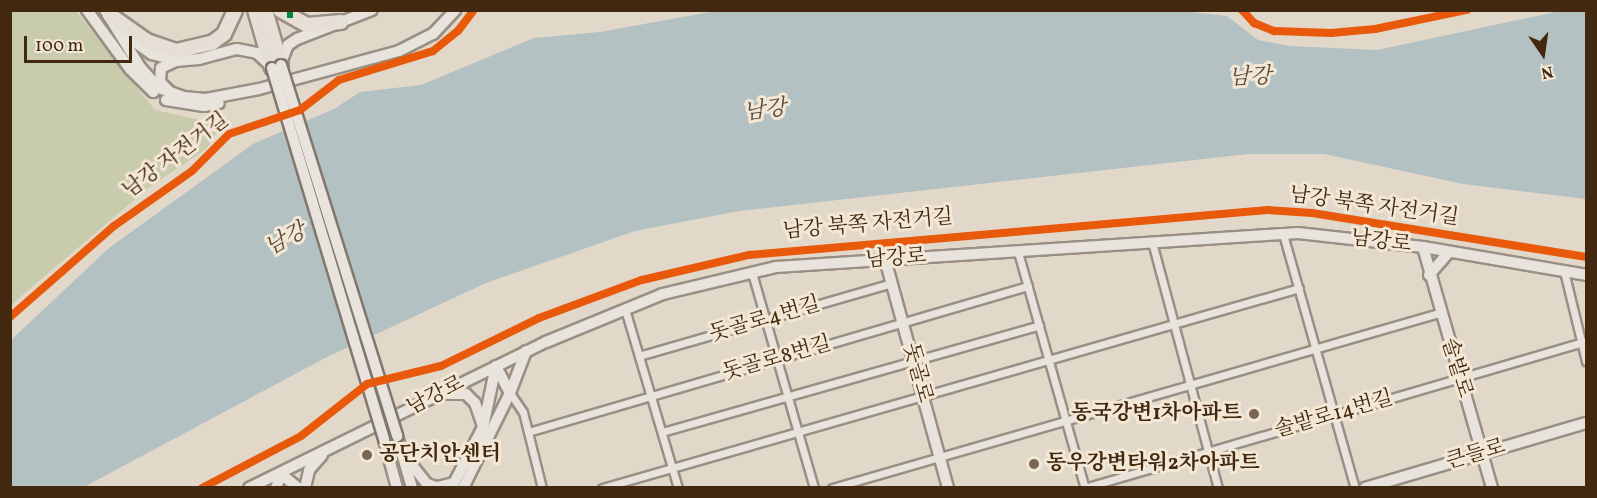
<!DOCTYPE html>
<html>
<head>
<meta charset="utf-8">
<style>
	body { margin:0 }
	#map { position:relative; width:1597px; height:498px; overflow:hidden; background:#e2d8ca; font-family:Vollkorn,"Noto Serif KR",serif }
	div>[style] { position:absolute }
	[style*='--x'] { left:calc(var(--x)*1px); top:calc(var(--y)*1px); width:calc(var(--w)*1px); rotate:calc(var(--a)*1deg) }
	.green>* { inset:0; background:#c9cbad }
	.water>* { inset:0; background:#b4c1c2 }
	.roads { filter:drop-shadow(2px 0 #998f84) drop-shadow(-2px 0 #998f84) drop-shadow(0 2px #998f84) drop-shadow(0 -2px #998f84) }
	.street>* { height:7px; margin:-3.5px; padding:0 3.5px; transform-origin:3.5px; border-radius:3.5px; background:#e8e3dc }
	.secondary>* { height:10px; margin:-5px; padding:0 5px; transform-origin:5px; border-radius:5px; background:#e8e3dc }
	.highway>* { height:14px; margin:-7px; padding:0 7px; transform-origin:7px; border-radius:7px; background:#e5dfd6 }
	.bridges { filter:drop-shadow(2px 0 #81776c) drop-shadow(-2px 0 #81776c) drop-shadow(0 2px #81776c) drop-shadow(0 -2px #81776c) }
	.secondary-bridge>* { height:10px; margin:-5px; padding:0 5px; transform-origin:5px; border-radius:5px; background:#e8e3dc }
	.quiet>* { height:6px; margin-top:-3px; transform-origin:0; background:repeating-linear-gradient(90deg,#00873e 0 12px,transparent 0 18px) }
	.cycleway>* { height:8px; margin:-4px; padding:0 4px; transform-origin:4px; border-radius:4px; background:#e8590c }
	.dots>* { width:16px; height:16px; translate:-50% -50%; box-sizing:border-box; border:3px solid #f3e7d5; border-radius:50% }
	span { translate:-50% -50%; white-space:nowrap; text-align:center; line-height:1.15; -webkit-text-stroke:6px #f3e7d5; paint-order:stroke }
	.street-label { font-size:21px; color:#42280f }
	.poi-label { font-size:21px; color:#42280f; font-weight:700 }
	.right { translate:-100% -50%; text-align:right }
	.left { translate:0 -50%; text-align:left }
	.water-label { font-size:22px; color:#5a4c3b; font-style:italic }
	.frame { position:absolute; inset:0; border:12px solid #42280f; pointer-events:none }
	.north { position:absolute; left:1513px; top:24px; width:60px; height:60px; -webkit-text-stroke:4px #f3e7d5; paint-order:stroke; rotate:167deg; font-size:16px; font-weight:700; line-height:24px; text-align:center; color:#42280f }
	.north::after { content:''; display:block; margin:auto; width:21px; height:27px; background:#42280f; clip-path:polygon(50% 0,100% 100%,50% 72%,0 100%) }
	.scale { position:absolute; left:24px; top:36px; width:108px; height:27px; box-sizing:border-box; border:3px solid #42280f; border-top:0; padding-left:8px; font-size:18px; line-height:21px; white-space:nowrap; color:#42280f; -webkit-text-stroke:4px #f3e7d5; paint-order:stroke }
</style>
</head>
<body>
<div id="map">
	<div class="green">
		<div style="clip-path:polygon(11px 10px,76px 11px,155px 110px,222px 125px,206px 149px,147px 189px,11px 305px)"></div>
	</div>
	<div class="water">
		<div style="clip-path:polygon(721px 10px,1173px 10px,1227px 16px,1258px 40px,1291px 46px,1377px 50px,1560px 11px,1586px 11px,1586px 199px,1463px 184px,1324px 154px,1248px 154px,739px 211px,635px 231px,486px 283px,325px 358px,84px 487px,11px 487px,10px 341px,109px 248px,253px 144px,334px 109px,360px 92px,421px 85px,534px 38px,600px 32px)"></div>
	</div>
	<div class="roads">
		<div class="street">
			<div style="--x:1283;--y:234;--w:264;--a:74.2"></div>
			<div style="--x:1152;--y:242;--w:255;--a:75"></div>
			<div style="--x:1018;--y:252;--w:245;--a:74.2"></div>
			<div style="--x:1564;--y:271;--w:93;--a:76.3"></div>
			<div style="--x:752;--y:273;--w:224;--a:73.9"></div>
			<div style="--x:625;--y:309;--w:187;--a:73.5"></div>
			<div style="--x:639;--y:356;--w:263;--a:-16.1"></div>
			<div style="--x:510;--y:393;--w:23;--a:56"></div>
			<div style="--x:523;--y:412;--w:78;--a:76"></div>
			<div style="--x:528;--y:432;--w:521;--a:-16.28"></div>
			<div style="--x:662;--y:432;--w:392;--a:-15.8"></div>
			<div style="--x:602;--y:488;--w:725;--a:-16.01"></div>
			<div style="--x:832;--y:488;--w:632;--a:-16.08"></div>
			<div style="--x:1084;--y:488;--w:523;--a:-16.32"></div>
		</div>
		<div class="secondary">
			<div style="--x:87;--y:10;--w:73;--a:53.9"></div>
			<div style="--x:130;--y:69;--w:33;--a:45"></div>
			<div style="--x:105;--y:10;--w:67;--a:58.4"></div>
			<div style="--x:140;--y:67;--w:28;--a:48"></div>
			<div style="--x:159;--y:88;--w:27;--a:20"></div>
			<div style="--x:184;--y:97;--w:22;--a:5"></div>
			<div style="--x:206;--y:99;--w:54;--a:-10.7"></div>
			<div style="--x:259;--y:89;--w:145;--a:-15.2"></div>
			<div style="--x:399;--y:51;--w:38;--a:-27"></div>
			<div style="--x:433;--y:34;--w:33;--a:-47"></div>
			<div style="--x:126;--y:36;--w:32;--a:35"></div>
			<div style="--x:152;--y:54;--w:25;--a:16"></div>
			<div style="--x:281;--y:63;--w:19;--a:-69"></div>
			<div style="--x:288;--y:45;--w:11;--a:-34"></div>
			<div style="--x:297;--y:39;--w:80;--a:-21.1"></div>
			<div style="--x:168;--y:90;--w:11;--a:-135"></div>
			<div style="--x:160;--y:82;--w:14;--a:-86"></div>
			<div style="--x:161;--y:68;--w:17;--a:-25"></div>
			<div style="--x:176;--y:61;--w:23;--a:-5"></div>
			<div style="--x:199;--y:59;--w:39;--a:-15"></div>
			<div style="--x:237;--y:49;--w:20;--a:11"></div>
			<div style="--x:257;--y:53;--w:18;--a:43"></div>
			<div style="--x:166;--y:100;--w:38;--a:9"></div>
			<div style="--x:204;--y:106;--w:15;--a:-11"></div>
			<div style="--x:1423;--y:247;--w:251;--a:74"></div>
			<div style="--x:885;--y:259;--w:238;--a:74.6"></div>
			<div style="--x:1429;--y:275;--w:30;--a:-49"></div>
			<div style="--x:496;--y:366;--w:30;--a:63"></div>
			<div style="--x:444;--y:394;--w:22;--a:0"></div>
			<div style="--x:466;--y:394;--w:13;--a:45"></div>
			<div style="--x:475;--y:403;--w:24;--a:71"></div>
			<div style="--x:397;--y:436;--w:54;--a:73.9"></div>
			<div style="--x:384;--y:440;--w:50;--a:74.8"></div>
			<div style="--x:401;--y:451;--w:42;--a:51.8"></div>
			<div style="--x:427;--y:484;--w:10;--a:17"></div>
			<div style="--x:437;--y:487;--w:17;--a:-13"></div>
			<div style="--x:454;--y:483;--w:63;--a:-62.6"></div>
			<div style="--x:483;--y:427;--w:62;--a:-78"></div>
			<div style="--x:249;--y:488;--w:331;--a:-26.2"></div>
			<div style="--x:546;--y:342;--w:126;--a:-22.3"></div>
			<div style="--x:663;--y:294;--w:116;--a:-13.4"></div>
			<div style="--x:776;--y:267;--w:523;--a:-3.73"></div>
			<div style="--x:1298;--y:233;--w:126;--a:6.4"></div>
			<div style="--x:1423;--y:247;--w:165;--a:9.7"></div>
			<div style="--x:276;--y:488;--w:15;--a:-70"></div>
			<div style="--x:281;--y:474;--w:22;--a:39"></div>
			<div style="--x:305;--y:488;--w:18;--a:-77"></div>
			<div style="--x:309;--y:470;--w:20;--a:-49"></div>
			<div style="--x:463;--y:488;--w:106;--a:-63.7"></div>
			<div style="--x:510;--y:393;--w:45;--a:-69.1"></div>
			<div style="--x:1365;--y:488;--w:230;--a:-16.4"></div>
		</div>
		<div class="highway">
			<div style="--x:255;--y:10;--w:60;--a:73.7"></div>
			<div style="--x:265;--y:10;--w:57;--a:73.8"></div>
			<div style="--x:280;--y:10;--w:31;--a:29"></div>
			<div style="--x:307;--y:25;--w:34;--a:-5"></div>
			<div style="--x:110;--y:15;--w:45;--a:35.1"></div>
			<div style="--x:147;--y:41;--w:31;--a:19"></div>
			<div style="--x:176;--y:51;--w:37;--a:-13"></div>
			<div style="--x:212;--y:43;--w:15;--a:-37"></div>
			<div style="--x:224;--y:34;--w:26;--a:-65"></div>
		</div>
	</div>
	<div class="bridges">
		<div class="secondary-bridge">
			<div style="--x:281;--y:65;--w:389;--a:72.6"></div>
			<div style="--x:272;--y:68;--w:388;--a:73.2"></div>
		</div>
	</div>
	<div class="quiet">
		<div style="--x:290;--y:18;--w:8;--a:-90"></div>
	</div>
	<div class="cycleway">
		<div style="--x:1242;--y:10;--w:18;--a:47"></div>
		<div style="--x:1254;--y:23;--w:22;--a:22"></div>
		<div style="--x:1274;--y:31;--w:57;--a:2"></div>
		<div style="--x:1331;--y:33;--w:44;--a:-5.2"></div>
		<div style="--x:1375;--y:29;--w:94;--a:-11.7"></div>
		<div style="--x:10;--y:317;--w:138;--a:-41.2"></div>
		<div style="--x:114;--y:226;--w:95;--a:-35.2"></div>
		<div style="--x:192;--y:171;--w:52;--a:-45"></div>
		<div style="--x:229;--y:134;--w:75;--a:-18.7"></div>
		<div style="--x:300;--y:110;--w:49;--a:-37.6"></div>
		<div style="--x:339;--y:80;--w:98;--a:-17.1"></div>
		<div style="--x:433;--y:51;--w:32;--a:-39"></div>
		<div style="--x:458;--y:31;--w:26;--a:-53"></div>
		<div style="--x:202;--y:488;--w:112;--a:-27.7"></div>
		<div style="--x:301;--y:436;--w:84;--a:-38.2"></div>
		<div style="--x:367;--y:384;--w:76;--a:-13.7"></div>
		<div style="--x:441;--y:366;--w:109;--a:-26.1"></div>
		<div style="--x:539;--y:318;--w:110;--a:-20.3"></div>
		<div style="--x:642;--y:280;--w:110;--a:-13.2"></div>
		<div style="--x:749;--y:255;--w:520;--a:-4.96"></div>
		<div style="--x:1267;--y:210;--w:45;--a:3.8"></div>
		<div style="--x:1312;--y:213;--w:278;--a:9.1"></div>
	</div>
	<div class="dots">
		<div style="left:1254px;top:414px;background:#7a6650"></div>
		<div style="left:367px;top:455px;background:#7a6650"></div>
		<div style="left:1034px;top:464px;background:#7a6650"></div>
	</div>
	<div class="street-label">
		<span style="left:176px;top:156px;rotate:-37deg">남강 자전거길</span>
		<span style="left:1374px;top:207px;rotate:8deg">남강 북쪽 자전거길</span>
		<span style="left:868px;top:225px;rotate:-5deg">남강 북쪽 자전거길</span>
		<span style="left:1381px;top:242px;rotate:7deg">남강로</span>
		<span style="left:896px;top:259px;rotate:-4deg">남강로</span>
		<span style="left:765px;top:320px;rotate:-16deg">돗골로4번길</span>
		<span style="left:777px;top:359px;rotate:-16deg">돗골로8번길</span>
		<span style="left:1456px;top:368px;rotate:73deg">솔밭로</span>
		<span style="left:917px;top:373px;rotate:75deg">돗골로</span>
		<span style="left:436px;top:396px;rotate:-27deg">남강로</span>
		<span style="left:1334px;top:415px;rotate:-16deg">솔밭로14번길</span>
		<span style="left:1476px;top:455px;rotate:-16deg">큰들로</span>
	</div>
	<div class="poi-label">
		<span class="right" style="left:1242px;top:414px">동국강변1차아파트</span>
		<span class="left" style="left:379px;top:455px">공단치안센터</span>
		<span class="left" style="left:1046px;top:464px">동우강변타워2차아파트</span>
	</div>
	<div class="water-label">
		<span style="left:1250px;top:78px;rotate:-2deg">남강</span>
		<span style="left:765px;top:111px;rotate:-7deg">남강</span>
		<span style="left:286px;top:240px;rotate:-28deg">남강</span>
	</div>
	<div class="frame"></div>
	<div class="north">N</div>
	<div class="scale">100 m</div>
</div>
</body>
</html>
